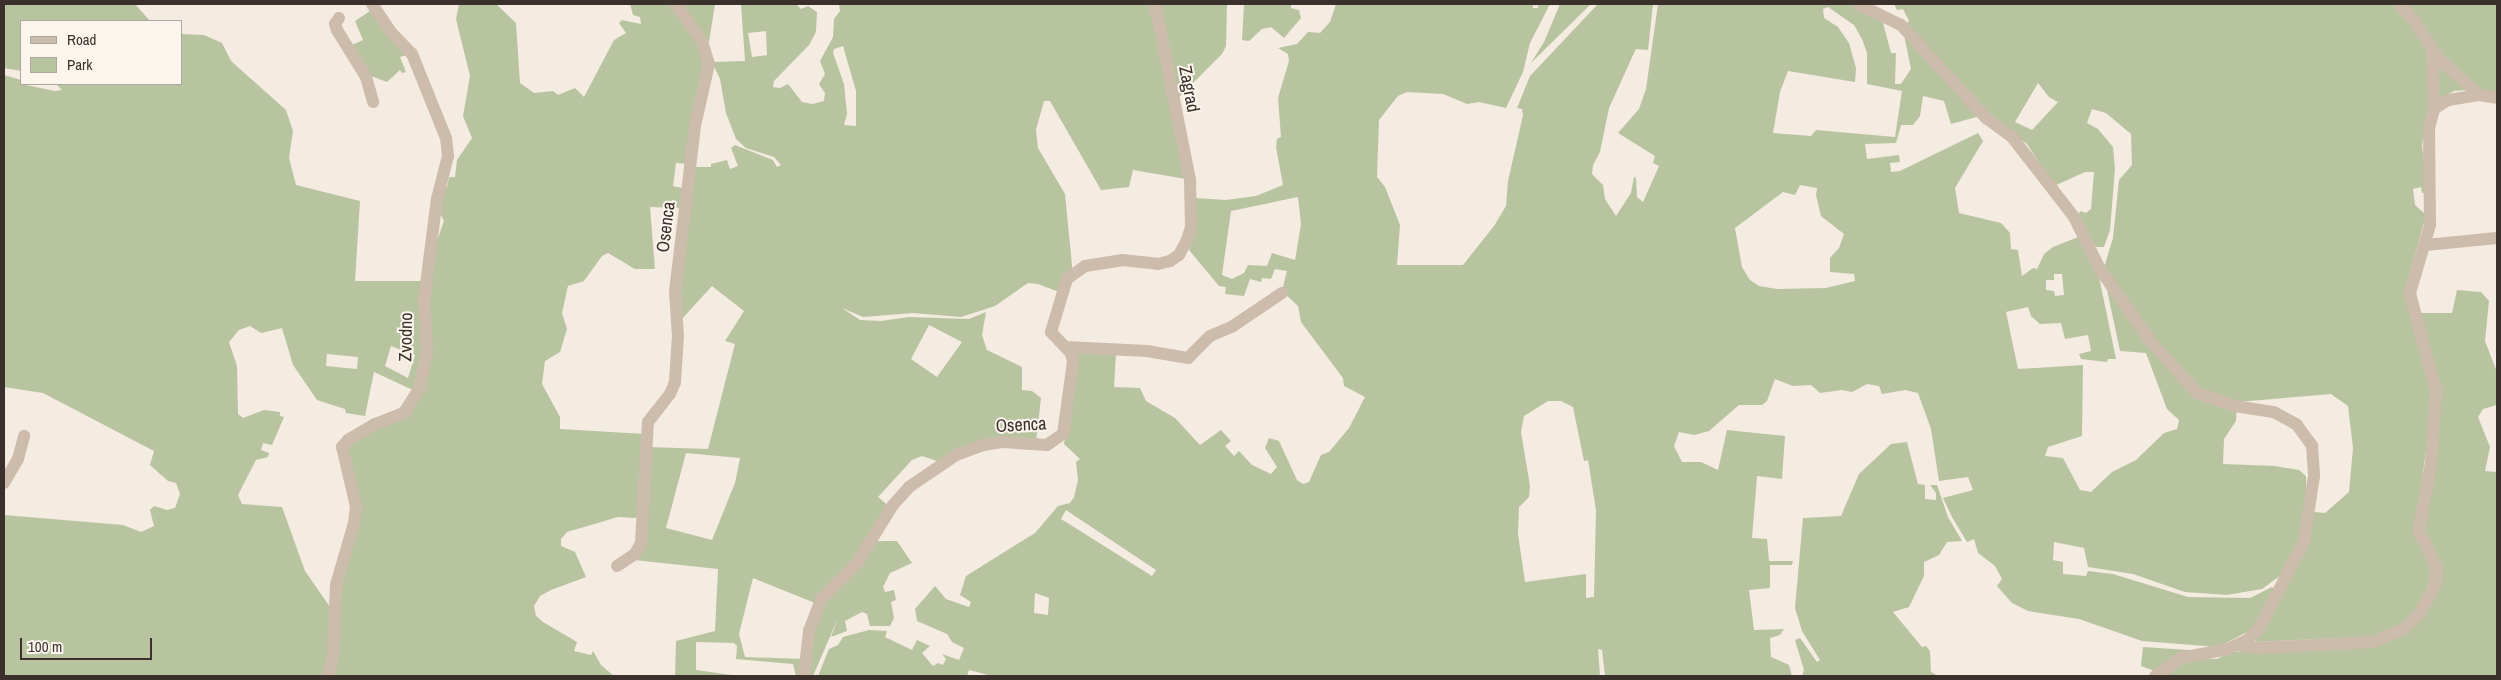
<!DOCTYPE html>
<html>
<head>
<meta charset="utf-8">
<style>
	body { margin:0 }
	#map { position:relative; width:2501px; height:680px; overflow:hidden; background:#f4ebe1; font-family:"Archivo Narrow",sans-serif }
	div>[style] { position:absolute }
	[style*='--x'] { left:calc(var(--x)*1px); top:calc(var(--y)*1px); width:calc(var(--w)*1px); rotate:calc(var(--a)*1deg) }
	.green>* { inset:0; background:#b8c4a0 }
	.minor>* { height:12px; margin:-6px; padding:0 6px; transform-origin:6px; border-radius:6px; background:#cdbbac }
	span { translate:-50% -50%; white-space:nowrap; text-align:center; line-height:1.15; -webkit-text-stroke:4px #fbf5ee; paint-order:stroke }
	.street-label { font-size:18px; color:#3b302b }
	.frame { position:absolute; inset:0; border:5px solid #3b302b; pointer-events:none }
	.legend { position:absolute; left:20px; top:20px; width:162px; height:65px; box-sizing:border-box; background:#fbf5ee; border:1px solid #aea6a0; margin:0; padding:6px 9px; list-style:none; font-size:15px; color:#3b302b }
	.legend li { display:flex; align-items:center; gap:10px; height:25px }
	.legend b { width:25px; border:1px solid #aea6a0 }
	.scale { position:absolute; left:20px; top:638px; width:132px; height:22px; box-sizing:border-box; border:2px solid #3b302b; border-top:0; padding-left:6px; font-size:15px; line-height:18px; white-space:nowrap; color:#3b302b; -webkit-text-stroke:4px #fbf5ee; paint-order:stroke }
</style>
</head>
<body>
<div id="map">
	<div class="green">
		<div style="clip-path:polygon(4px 4px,135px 4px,150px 21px,21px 21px,21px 71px,4px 68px)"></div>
		<div style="clip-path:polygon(459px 4px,496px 4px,516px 23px,520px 83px,534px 93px,553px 91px,558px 95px,575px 88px,584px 97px,614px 40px,626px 33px,619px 23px,622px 20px,641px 24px,640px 17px,633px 15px,630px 4px,671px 4px,705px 52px,689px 164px,676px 163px,673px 186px,686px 189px,683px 208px,650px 207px,655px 269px,635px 269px,608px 253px,602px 256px,584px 281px,568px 286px,562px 313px,567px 329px,560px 352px,545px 361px,542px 384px,560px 417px,560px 429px,645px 434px,643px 513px,635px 518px,618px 517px,567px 532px,561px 539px,561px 546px,575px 552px,586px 577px,551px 590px,540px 596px,534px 606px,536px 616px,543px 622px,577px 642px,574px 651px,591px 655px,593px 651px,601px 665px,614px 676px,331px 676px,335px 614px,356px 522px,346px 445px,390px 423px,431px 361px,433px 347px,429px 345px,426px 319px,433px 252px,444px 221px,438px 209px,442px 188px,447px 187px,449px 177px,455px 177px,457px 160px,472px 138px,463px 116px,470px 76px,456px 19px)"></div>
		<div style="clip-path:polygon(676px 4px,715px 4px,709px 42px)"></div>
		<div style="clip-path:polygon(evenodd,741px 4px,796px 4px,801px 9px,808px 6px,817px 12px,816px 32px,809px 45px,774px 81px,773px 87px,780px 88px,788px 84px,802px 102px,812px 104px,824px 101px,825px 93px,819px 84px,825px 74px,820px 61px,833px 37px,834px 19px,840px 11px,839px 4px,1151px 4px,1186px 179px,1133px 170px,1129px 187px,1101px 190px,1050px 101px,1044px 101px,1036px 130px,1038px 148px,1065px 194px,1072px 265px,1072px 273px,1059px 292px,1038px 284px,1028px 283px,995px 306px,961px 317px,913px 313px,863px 317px,842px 308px,860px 320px,881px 321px,909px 317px,969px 319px,986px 312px,982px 335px,987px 350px,1022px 367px,1022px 390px,1032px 391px,1041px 398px,1036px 442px,1013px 440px,940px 462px,922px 456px,912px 460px,878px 497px,890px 507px,862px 551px,815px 603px,753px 578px,739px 634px,745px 657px,803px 659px,801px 676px,796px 676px,793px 664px,736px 659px,737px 646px,734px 643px,696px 642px,696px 670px,739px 676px,675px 676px,676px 641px,715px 631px,718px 569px,634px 560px,648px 447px,708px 449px,735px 344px,725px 341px,744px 311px,712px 286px,680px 321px,677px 314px,693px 167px,711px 167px,711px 164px,727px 160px,730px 169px,738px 166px,731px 148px,735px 145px,773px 160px,777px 167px,781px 165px,774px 157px,746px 148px,736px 139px,726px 113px,720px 79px,712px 62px,745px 61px,741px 4px,766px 31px,767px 55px,752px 57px,748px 33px,766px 31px,741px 4px,843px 46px,856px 91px,856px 126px,844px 125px,847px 114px,844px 84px,833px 53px,834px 49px,843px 46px,741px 4px,929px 325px,962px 342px,937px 377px,911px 359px,929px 325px,741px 4px,686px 453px,740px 458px,735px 483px,712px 540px,666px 528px,686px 453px)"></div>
		<div style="clip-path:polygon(1157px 4px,1227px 4px,1226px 46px,1222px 54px,1174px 102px)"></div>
		<div style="clip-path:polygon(1244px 4px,1291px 4px,1291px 8px,1299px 10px,1301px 18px,1284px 38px,1271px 27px,1262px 29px,1249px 41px,1242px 40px)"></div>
		<div style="clip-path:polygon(evenodd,1336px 4px,1533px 4px,1533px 8px,1538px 8px,1539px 4px,1550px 4px,1530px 43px,1523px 72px,1506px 108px,1479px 102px,1467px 104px,1443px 94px,1407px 92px,1398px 96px,1379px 120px,1377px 177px,1385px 187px,1400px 225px,1397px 265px,1463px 265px,1494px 226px,1506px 206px,1508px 181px,1523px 115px,1522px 109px,1517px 108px,1530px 76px,1598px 4px,1653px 4px,1648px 50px,1636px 49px,1634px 53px,1609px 108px,1600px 152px,1593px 165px,1592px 174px,1603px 185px,1605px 199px,1616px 216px,1631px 193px,1634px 177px,1636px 178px,1637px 197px,1643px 202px,1659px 166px,1653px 163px,1655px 156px,1618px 133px,1639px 109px,1646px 89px,1658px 4px,1853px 4px,1882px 19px,1891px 53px,1896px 53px,1895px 84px,1901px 84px,1911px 69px,1903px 30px,1980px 116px,1951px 124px,1944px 101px,1923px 96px,1920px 116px,1913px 125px,1901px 125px,1896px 143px,1865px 144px,1867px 159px,1899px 155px,1900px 162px,1890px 163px,1891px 172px,1900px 171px,1978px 133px,1983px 141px,1955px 188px,1959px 213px,2001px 223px,2010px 233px,2011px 249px,2018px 250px,2022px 276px,2033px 268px,2037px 269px,2044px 254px,2053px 247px,2081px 236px,2098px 272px,2116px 359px,2108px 359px,2107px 362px,2081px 359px,2079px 354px,2091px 351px,2088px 335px,2065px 339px,2061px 323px,2040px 324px,2031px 316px,2028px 307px,2006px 312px,2018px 369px,2083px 365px,2082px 436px,2048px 447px,2045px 456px,2063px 458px,2080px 490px,2091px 492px,2112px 472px,2136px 460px,2164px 433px,2177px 429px,2179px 420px,2167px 409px,2146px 353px,2120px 351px,2103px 271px,2113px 238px,2119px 180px,2132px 165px,2131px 134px,2106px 113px,2092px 109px,2087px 123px,2098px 129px,2113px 147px,2115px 169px,2110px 230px,2104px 247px,2096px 247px,2078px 218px,2080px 211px,2086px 213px,2091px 209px,2094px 172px,2085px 172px,2054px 186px,2027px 144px,1988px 114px,1906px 24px,1909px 21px,1903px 9px,1897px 10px,1894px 4px,2395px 4px,2426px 45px,2432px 87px,2422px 145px,2428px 192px,2422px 193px,2421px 187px,2413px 189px,2415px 205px,2426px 215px,2405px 291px,2434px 392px,2416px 524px,2435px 568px,2418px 611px,2386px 636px,2255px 642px,2289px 581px,2314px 512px,2325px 513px,2349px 492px,2353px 448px,2348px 406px,2331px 394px,2237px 402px,2236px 421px,2224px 439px,2223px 464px,2275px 466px,2299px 470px,2306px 476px,2307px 521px,2284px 573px,2262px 589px,2227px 595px,2185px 592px,2133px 574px,2088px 567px,2084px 548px,2054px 542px,2053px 560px,2063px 562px,2063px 574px,2086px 576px,2088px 571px,2113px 574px,2188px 597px,2250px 598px,2272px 587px,2276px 591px,2257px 627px,2218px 647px,2142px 641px,2079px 619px,2028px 611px,2012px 603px,1997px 586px,2002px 579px,1995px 566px,1978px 553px,1974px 539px,1967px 542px,1952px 517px,1943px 498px,1973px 490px,1968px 477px,1939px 481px,1931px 429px,1918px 393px,1905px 390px,1882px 394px,1879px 386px,1867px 384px,1852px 392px,1842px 390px,1820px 393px,1811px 385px,1793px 386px,1775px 379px,1767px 401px,1762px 405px,1739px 405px,1709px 431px,1694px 435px,1679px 432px,1674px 446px,1682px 462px,1701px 462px,1718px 470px,1727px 430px,1785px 436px,1782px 479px,1757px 476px,1752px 538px,1767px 539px,1769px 561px,1793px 561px,1792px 565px,1770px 565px,1770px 588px,1749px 590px,1754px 630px,1784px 629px,1780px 635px,1770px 638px,1771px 657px,1789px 665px,1792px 676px,1605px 676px,1602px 650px,1598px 649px,1600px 676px,992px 676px,969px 670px,967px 676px,818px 676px,829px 649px,838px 645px,843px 637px,869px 630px,887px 631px,885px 637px,912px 650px,917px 640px,930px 646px,922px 653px,933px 666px,938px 663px,943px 665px,946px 659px,942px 654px,959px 660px,964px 648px,952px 642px,947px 634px,917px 621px,915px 609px,935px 586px,946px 599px,969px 607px,971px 602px,960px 595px,966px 576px,1035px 533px,1058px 506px,1070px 503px,1074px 497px,1078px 480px,1076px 462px,1080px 459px,1064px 444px,1075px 353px,1116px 353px,1114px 387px,1140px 388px,1146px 401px,1175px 418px,1200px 445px,1221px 430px,1231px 441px,1225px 446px,1234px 456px,1239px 451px,1252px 465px,1271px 474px,1277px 467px,1265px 448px,1269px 438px,1279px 441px,1297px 480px,1303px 484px,1309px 482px,1321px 455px,1329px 452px,1349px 428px,1365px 397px,1344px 386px,1343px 378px,1301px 322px,1298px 306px,1282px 291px,1287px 271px,1275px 269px,1271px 279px,1262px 278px,1261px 282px,1250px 279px,1244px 296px,1225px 294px,1226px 287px,1219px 286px,1189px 250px,1196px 226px,1195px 198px,1226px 200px,1256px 196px,1283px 185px,1276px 147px,1277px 139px,1281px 137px,1278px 98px,1289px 61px,1288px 54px,1278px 48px,1297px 44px,1308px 32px,1320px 33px,1330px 22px,1336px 4px,1828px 7px,1854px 25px,1862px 39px,1867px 53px,1867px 84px,1902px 91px,1895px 137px,1816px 130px,1811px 136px,1773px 133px,1780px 92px,1788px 71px,1855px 82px,1856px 68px,1849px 43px,1838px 27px,1824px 18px,1823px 9px,1828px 7px,1336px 4px,2038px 83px,2049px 97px,2058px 102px,2032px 130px,2015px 122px,2038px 83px,1336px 4px,1800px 185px,1817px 188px,1816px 195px,1821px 216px,1844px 234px,1839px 248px,1830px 258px,1830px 272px,1854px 274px,1855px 281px,1826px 288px,1777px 289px,1759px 286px,1750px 280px,1742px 267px,1735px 228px,1783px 192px,1795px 195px,1800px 185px,1336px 4px,1298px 197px,1301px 224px,1295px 260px,1272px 253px,1267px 266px,1248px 265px,1244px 273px,1232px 279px,1222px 275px,1231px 211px,1298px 197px,1336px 4px,2054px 274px,2062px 274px,2064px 295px,2055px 296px,2054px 291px,2046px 290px,2046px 280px,2054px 280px,2054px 274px,1336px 4px,1548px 401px,1561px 401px,1573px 407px,1584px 461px,1588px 460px,1596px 510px,1594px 597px,1586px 598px,1586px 574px,1525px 582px,1518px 534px,1519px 507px,1529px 497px,1530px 486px,1521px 432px,1524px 416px,1548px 401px,1336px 4px,1066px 510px,1156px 570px,1152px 576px,1061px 519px,1066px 510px,1336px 4px,1035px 593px,1049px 598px,1048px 615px,1034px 613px,1035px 593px)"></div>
		<div style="clip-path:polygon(1560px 4px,1591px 4px,1531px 63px,1544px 42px)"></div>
		<div style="clip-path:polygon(2404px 4px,2497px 4px,2497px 94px,2477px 90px,2458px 76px)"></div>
		<div style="clip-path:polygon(370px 11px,410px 54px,400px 57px,406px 72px,402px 73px,400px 70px,387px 82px,366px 74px,348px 47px,363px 40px,355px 21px)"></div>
		<div style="clip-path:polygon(evenodd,181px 34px,204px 35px,222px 43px,231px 61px,286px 110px,293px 131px,289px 158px,296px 185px,360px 201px,355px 281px,425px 281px,424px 335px,415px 391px,374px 372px,365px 416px,346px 413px,345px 409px,317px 400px,293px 365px,282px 328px,261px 333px,250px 326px,239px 330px,229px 342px,237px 366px,238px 414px,243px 418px,264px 410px,280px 412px,280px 416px,284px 417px,272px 445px,263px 443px,261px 450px,269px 453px,268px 457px,256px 460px,238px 495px,242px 504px,282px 507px,305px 571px,332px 610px,326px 676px,4px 676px,4px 515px,123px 525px,141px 532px,154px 526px,150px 510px,154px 506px,167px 510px,175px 508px,180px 494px,176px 483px,168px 481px,150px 465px,154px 451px,43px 393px,4px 387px,4px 75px,21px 80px,21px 84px,55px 91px,62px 90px,56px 84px,181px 84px,181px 34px,391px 346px,415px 355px,408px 378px,385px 366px,391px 346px,181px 34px,327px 354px,358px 357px,357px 369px,326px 366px,327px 354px)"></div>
		<div style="clip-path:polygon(2436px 62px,2467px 90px,2454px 91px,2437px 100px)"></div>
		<div style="clip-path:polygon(2457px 290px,2481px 292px,2489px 301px,2485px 341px,2497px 372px,2497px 405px,2483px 409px,2478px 417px,2490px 447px,2485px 471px,2497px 472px,2497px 676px,2160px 676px,2167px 669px,2198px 658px,2217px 659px,2231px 652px,2375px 645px,2389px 640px,2439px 585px,2421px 531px,2437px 425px,2415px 313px,2452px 313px)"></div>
		<div style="clip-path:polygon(1907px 442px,1918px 484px,1925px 485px,1925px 499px,1936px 500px,1936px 493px,1930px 485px,1937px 485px,1948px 517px,1962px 541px,1947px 542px,1939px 555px,1924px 562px,1924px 576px,1909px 607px,1893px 612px,1922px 647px,1926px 646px,1930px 651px,1931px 672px,1938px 676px,1802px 676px,1804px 670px,1795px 640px,1800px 638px,1817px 662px,1820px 660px,1802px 631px,1795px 608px,1803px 518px,1841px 516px,1859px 474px,1891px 444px)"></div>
		<div style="clip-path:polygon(875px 541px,897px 541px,912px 563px,890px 573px,883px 587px,885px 592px,894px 590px,896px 600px,891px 602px,894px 618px,890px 626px,870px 626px,867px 614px,862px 612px,845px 621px,847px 631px,831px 637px,838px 618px,813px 676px,806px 676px,817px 610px)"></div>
		<div style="clip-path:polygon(2143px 647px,2189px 650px,2190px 653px,2157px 672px,2141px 666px)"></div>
	</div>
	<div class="minor">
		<div style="--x:1858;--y:4;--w:48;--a:26"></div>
		<div style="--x:1901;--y:25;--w:126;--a:47.6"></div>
		<div style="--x:1986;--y:118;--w:32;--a:36"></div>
		<div style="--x:2012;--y:137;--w:101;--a:52.2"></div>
		<div style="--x:2074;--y:217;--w:60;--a:63.4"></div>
		<div style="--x:2101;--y:271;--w:88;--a:54.7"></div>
		<div style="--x:2152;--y:343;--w:67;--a:48"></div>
		<div style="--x:2197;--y:393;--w:40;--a:18.9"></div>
		<div style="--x:2235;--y:406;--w:39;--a:9"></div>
		<div style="--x:2274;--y:412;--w:26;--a:29"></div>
		<div style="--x:2297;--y:425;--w:26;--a:54"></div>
		<div style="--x:2312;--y:446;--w:30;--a:86"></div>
		<div style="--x:2314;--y:476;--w:66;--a:98.7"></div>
		<div style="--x:2304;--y:541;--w:99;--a:117.1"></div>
		<div style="--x:2259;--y:629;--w:16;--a:137"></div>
		<div style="--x:2247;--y:640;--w:21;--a:155"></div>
		<div style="--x:2228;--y:649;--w:48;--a:169.2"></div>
		<div style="--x:2181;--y:658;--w:32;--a:145"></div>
		<div style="--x:2399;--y:4;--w:21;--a:47"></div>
		<div style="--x:2413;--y:19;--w:46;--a:57.3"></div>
		<div style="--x:2438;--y:58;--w:55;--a:42.1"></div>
		<div style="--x:339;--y:18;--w:7;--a:124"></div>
		<div style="--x:335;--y:24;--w:6;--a:72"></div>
		<div style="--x:337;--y:30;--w:55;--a:58.3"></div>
		<div style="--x:366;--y:77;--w:26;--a:74"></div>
		<div style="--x:2432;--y:49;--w:60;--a:88.1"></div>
		<div style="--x:2426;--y:245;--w:71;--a:-5.6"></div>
		<div style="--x:1066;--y:347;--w:81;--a:2.8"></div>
		<div style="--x:1147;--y:351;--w:42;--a:9.7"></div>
		<div style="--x:1188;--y:358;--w:31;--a:-45"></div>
		<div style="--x:1210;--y:336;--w:25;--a:-23"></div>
		<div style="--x:1233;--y:326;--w:59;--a:-34"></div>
		<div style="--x:4;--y:483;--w:28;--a:-60"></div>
		<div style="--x:18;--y:459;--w:24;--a:-75"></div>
		<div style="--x:617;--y:566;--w:22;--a:-34"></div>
		<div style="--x:635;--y:554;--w:13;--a:-61"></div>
		<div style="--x:641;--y:543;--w:121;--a:-86.7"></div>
		<div style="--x:648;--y:422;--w:36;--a:-52"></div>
		<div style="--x:670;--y:394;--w:13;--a:-67"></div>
		<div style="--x:675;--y:382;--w:46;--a:-86.3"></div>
		<div style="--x:678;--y:336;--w:45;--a:-93.8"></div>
		<div style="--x:675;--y:291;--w:166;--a:-83.1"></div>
		<div style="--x:695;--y:126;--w:64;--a:-77.3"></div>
		<div style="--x:709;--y:64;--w:24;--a:-107"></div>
		<div style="--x:702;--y:41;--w:46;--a:-126.1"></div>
		<div style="--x:2237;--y:645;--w:19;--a:9"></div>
		<div style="--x:2256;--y:648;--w:117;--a:-2.9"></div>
		<div style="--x:2373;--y:642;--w:34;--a:-23"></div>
		<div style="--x:2404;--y:629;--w:23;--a:-45"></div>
		<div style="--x:2420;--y:613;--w:32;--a:-62"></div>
		<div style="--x:2435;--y:585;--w:17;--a:-83"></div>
		<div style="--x:2437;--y:568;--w:41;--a:-115.9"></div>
		<div style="--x:2419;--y:531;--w:70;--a:-80.1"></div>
		<div style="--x:2431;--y:462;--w:71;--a:-86"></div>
		<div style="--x:2436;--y:391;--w:101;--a:-104.9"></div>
		<div style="--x:2410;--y:293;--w:71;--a:-73.6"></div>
		<div style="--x:2430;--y:225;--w:97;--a:-90.6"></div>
		<div style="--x:2429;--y:128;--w:20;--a:-75"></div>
		<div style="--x:2434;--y:109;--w:17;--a:-33"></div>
		<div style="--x:2448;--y:100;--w:31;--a:-9"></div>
		<div style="--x:2479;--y:95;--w:18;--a:9"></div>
		<div style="--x:329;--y:676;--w:20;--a:-79"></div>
		<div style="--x:333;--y:656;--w:71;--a:-87.6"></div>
		<div style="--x:336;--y:585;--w:65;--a:-73.8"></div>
		<div style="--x:354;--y:523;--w:17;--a:-83"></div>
		<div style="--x:356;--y:506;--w:61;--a:-103.3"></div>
		<div style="--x:342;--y:447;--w:9;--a:-49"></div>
		<div style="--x:348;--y:440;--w:31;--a:-31"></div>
		<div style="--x:375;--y:424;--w:31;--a:-21"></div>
		<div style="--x:404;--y:413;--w:28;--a:-58"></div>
		<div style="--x:419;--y:389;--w:40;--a:-78"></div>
		<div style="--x:427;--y:350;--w:50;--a:-93.4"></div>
		<div style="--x:424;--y:300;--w:102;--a:-82.7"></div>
		<div style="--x:437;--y:199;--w:44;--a:-75.7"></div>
		<div style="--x:448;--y:156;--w:18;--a:-96"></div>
		<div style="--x:446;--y:138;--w:91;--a:-112"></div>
		<div style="--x:412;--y:54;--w:30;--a:-134"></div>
		<div style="--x:391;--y:32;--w:34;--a:-124"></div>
		<div style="--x:804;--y:676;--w:45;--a:-83.7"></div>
		<div style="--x:809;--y:631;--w:34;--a:-69"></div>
		<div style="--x:821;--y:599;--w:51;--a:-45"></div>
		<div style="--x:857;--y:563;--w:68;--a:-58.2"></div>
		<div style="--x:893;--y:505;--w:24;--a:-48"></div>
		<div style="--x:909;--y:487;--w:57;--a:-34.2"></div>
		<div style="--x:956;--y:455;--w:29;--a:-20"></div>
		<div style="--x:983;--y:445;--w:19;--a:-9"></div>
		<div style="--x:1002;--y:442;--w:45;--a:3.8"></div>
		<div style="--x:1047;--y:445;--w:19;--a:-35"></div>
		<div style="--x:1063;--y:434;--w:73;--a:-82.1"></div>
		<div style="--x:1073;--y:362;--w:9;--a:-103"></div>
		<div style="--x:1071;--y:353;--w:29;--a:-134"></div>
		<div style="--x:1051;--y:332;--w:55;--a:-73.2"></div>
		<div style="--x:1067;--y:279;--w:22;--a:-36"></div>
		<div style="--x:1085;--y:266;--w:37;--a:-9"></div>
		<div style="--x:1122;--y:260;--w:36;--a:6"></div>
		<div style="--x:1158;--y:264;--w:12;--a:-14"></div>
		<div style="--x:1170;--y:261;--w:11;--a:-34"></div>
		<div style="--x:1179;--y:255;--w:17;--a:-62"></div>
		<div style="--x:1187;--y:240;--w:14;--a:-73"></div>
		<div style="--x:1191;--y:227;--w:47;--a:-91.2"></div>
		<div style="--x:1190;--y:180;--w:179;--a:-101.2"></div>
	</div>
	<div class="street-label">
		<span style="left:1189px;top:89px;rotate:79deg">Zagrad</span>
		<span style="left:666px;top:227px;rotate:-83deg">Osenca</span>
		<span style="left:406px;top:337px;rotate:-89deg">Zvodno</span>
		<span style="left:1021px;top:425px;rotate:-3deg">Osenca</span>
	</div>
	<div class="frame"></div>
	<ul class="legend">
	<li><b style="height:6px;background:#cdbbac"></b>Road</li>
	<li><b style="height:14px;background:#b8c4a0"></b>Park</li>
	</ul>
	<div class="scale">100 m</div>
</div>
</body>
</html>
